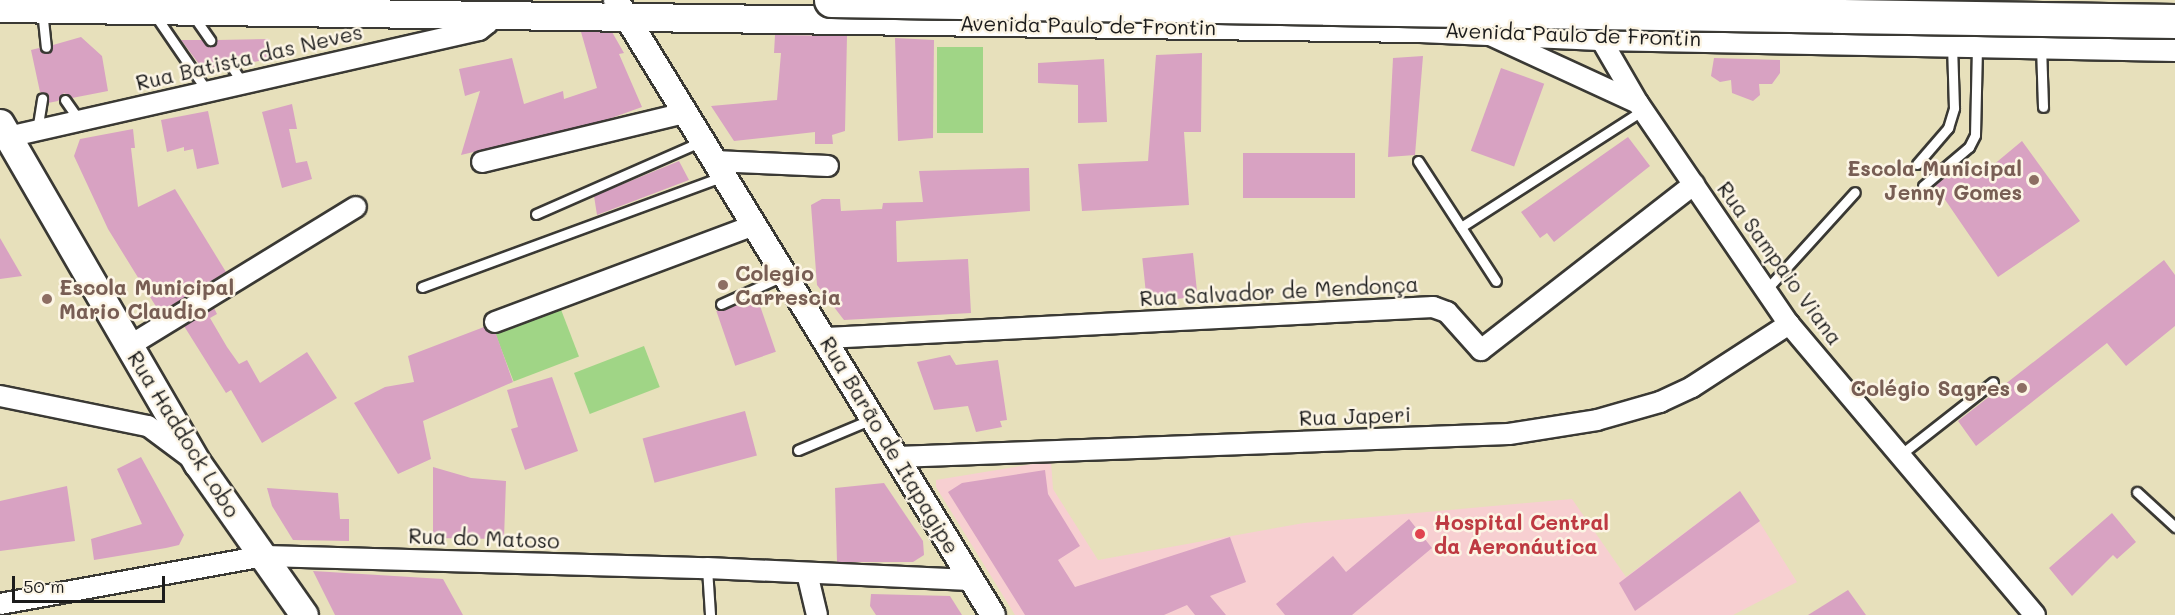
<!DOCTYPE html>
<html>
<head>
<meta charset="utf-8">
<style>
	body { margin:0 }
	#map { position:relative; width:2175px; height:615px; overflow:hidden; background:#e7e0bb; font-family:Mali,sans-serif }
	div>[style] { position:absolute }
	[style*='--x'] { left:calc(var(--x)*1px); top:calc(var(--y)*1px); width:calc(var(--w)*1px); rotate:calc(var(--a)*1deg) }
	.built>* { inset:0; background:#f7cfd1 }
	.green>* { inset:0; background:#a0d586; transform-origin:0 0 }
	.building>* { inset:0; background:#d8a2c2; transform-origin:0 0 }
	.roads { filter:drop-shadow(2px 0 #3a3934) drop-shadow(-2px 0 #3a3934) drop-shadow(0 2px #3a3934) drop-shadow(0 -2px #3a3934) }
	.service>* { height:9px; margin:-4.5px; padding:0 4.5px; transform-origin:4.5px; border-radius:4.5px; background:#fff }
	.minor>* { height:20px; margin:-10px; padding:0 10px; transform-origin:10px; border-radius:10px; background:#fff }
	.tertiary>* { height:24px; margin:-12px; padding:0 12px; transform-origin:12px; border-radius:12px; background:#fff }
	.secondary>* { height:27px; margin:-13.5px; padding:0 13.5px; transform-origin:13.5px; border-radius:13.5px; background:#fff }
	.bridges { filter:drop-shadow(2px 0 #3a3934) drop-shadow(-2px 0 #3a3934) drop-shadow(0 2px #3a3934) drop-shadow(0 -2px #3a3934) }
	.motorway-bridge>* { height:33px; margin:-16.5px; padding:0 16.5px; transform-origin:16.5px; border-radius:16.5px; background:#fff }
	.dots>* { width:16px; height:16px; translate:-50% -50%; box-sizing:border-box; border:3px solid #fcf5e5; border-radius:50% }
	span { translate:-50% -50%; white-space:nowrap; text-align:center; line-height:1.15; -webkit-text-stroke:5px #fcf5e5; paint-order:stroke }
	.street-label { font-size:21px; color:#1c1c1c }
	.education-label { font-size:21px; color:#785e54; font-weight:700 }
	.right { translate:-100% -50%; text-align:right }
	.left { translate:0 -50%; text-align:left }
	.health-label { font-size:21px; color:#be3a42; font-weight:700 }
	.scale { position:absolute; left:12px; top:576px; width:153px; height:27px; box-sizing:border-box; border:3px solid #1c1c1c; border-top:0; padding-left:8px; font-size:18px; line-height:21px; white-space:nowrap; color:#1c1c1c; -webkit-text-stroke:4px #fcf5e5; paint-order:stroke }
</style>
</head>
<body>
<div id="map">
	<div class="built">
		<div style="clip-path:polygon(1051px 461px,1053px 489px,1098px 560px,1304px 523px,1572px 499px,1626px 577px,1740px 491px,1797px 582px,1733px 615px,1015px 615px,936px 487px,936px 480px)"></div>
	</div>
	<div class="green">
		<div style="left:983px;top:47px;width:86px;height:46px;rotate:90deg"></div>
		<div style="left:560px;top:307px;width:53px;height:70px;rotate:69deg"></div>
		<div style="left:644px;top:346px;width:44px;height:75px;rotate:69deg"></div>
	</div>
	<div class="building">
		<div style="clip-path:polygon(581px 32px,612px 32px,624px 53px,619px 54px,642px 107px,603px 121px,461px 155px,480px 91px,465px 96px,459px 69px,512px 58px,524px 104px,563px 91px,564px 99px,597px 88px)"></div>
		<div style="clip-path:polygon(775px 35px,847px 36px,845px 131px,832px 135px,833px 144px,815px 144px,815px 132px,734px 141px,711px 106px,777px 100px,781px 53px,774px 53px)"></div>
		<div style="clip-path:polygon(81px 37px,102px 56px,108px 91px,72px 98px,64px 93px,58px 101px,48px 103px,48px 95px,40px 92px,31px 50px,39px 48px,47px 54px,53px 45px)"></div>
		<div style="clip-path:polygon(895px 38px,934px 40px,933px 138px,898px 141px)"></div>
		<div style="clip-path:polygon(269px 39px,268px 59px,239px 65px,231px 60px,225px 68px,205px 72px,181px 40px,202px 40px,210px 47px,217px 40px)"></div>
		<div style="clip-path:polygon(1202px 53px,1201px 132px,1184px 132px,1189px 205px,1082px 211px,1078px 164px,1148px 161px,1156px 55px)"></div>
		<div style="clip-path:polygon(1423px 56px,1415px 155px,1388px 157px,1393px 58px)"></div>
		<div style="clip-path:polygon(1714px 58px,1780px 60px,1780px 73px,1772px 84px,1759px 84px,1760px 95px,1753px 101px,1732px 93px,1731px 80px,1720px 82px,1711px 76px)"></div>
		<div style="clip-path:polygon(1104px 59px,1107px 122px,1078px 123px,1078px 85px,1038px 83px,1038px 63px)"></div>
		<div style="left:1501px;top:68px;width:46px;height:88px;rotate:20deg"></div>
		<div style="clip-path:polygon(292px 104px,297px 129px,289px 129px,296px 163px,307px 161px,312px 179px,282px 188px,262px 112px)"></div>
		<div style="clip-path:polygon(208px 111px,219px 164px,197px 169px,193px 149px,184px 151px,184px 147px,167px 152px,161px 120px)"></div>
		<div style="clip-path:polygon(133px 129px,135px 148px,131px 148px,138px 207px,175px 189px,226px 272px,160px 313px,108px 229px,74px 156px,80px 139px)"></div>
		<div style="clip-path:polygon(1628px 137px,1650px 166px,1554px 242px,1547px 233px,1540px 238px,1521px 212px)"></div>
		<div style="clip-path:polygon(2022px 141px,2080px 221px,1998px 277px,1935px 185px,1967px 159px,1980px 176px)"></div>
		<div style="left:1355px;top:153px;width:45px;height:112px;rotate:90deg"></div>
		<div style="clip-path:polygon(679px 161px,689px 180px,597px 215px,594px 196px)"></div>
		<div style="clip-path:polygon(1029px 168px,1030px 211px,896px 221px,897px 262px,968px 259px,971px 313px,844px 320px,817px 285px,811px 205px,822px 199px,840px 199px,841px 211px,882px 209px,883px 203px,923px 202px,919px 171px)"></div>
		<div style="clip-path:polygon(0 238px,22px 276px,0 279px)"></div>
		<div style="left:1193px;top:253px;width:44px;height:51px;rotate:84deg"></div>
		<div style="clip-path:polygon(2164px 260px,2175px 275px,2175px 326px,2126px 366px,2107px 343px,1976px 446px,1958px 421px)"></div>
		<div style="left:757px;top:297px;width:58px;height:43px;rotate:71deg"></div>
		<div style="clip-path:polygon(214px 308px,217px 314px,210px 318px,227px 347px,239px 364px,247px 360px,260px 383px,307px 352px,337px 398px,262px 443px,231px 390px,226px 393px,184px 326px)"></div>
		<div style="clip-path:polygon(484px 327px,496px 334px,513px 382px,423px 421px,431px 459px,398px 474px,354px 403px,385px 387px,414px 382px,408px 356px)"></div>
		<div style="clip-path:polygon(950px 355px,956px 365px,998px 360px,1007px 420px,1000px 421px,1002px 427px,976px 432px,968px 406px,934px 410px,917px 362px)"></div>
		<div style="clip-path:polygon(552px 377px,578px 451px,525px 470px,511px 429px,518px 427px,507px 390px)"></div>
		<div style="left:745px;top:411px;width:46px;height:106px;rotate:75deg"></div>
		<div style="clip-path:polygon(141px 457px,184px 535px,179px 545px,166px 548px,94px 560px,91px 539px,142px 524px,117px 469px)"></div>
		<div style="clip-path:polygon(433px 467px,471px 478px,506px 481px,504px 539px,433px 538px)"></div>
		<div style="clip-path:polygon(1045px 470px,1048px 494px,1080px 546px,1058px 560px,1075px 587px,1230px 537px,1246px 582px,1210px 596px,1226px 615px,1195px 615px,1187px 605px,1164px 615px,1025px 615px,948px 492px,962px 483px)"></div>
		<div style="clip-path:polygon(884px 483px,923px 541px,924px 555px,913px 562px,837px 562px,835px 488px)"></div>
		<div style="clip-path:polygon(67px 486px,75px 541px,0 551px,0 501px)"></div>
		<div style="clip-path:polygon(267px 488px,338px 493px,340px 519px,349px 519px,349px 541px,293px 540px,272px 506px)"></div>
		<div style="clip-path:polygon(1740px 491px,1760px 521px,1635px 611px,1619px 583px)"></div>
		<div style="clip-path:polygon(2112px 513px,2136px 542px,2117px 559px,2113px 555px,2072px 596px,2049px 568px)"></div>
		<div style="clip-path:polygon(1409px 519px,1432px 548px,1352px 615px,1285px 615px,1276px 604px,1333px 556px,1346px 572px)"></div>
		<div style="clip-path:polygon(313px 571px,443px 579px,463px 615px,335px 615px)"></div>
		<div style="clip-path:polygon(1848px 590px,1866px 615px,1808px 615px)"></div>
		<div style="clip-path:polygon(871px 594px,950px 596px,962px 615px,876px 615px,870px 606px)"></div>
	</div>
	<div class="roads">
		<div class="service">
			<div style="--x:42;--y:10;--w:37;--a:84"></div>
			<div style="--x:192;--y:14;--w:32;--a:55"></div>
			<div style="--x:155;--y:15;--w:92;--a:55.6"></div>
			<div style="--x:2041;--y:46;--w:61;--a:88.1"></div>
			<div style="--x:232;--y:67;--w:20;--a:57"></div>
			<div style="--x:65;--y:100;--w:24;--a:55"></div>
			<div style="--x:37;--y:131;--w:33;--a:-81"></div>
			<div style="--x:1418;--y:161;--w:143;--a:57"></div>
			<div style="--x:1917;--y:164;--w:48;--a:-49.3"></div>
			<div style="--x:1948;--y:128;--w:21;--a:-73"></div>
			<div style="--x:1954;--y:108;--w:63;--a:-91.8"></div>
			<div style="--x:1923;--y:186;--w:60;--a:-40.3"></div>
			<div style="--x:1969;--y:147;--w:13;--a:-63"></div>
			<div style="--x:1975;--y:135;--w:90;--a:-88.7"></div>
			<div style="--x:536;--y:214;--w:181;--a:-23.7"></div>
			<div style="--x:1461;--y:227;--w:216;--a:-32.7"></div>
			<div style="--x:422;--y:287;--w:321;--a:-20.2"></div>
			<div style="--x:1766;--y:290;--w:132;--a:-47.8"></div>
			<div style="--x:721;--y:304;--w:68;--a:-24.3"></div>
			<div style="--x:798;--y:450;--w:80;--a:-22.7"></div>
			<div style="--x:1900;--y:455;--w:118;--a:-38.1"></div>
			<div style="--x:2137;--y:492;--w:52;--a:42.6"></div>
			<div style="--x:707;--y:568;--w:47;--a:86.3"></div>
		</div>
		<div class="minor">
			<div style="--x:1490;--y:35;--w:163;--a:24.7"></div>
			<div style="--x:1599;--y:36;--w:78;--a:59.8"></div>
			<div style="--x:1638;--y:103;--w:268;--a:55.7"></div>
			<div style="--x:1789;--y:324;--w:381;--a:49.8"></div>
			<div style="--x:8;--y:137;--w:483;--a:-12.8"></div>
			<div style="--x:479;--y:30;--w:11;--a:-38"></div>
			<div style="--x:488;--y:23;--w:11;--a:-80"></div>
			<div style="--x:714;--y:161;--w:114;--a:2.5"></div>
			<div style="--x:482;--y:162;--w:209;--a:-13.6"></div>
			<div style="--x:495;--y:322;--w:277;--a:-20.5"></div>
			<div style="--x:826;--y:338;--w:608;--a:-2.92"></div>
			<div style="--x:1433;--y:307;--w:15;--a:20"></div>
			<div style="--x:1447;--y:312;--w:51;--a:48.2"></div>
			<div style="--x:1481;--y:350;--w:270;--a:-37.9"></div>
			<div style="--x:129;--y:346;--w:266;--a:-31.5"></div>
			<div style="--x:0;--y:396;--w:151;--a:11.5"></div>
			<div style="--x:148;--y:426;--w:54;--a:36.7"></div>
			<div style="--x:897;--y:457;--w:612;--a:-2.15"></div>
			<div style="--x:1509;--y:434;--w:89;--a:-9"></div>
			<div style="--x:1597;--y:420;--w:66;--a:-15.9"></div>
			<div style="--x:1660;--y:402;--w:35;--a:-25"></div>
			<div style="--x:1692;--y:387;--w:116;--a:-33"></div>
			<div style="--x:807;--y:573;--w:43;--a:76.6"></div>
			<div style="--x:0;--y:604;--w:269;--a:-10.3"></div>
			<div style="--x:265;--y:556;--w:442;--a:1.6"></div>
			<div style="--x:707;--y:568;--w:263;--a:2.6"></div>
		</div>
		<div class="tertiary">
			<div style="--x:616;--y:0;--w:721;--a:58.49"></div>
		</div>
		<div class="secondary">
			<div style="--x:0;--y:8;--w:1420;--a:0.81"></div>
			<div style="--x:1420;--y:28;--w:179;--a:2.6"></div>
			<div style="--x:1599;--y:36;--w:576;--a:1.09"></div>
			<div style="--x:0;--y:123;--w:394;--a:59.9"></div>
			<div style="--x:198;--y:464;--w:184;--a:54.9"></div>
		</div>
	</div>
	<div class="bridges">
		<div class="motorway-bridge">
			<div style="--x:831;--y:0;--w:1344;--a:0.9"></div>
		</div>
	</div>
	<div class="dots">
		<div style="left:2034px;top:180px;background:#8d6e63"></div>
		<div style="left:723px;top:285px;background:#8d6e63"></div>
		<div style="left:47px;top:299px;background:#8d6e63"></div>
		<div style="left:2022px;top:388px;background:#8d6e63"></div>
		<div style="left:1420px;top:534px;background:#e0444e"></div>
	</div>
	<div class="street-label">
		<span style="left:1088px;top:25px;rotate:1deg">Avenida Paulo de Frontin</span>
		<span style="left:1573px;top:34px;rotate:2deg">Avenida Paulo de Frontin</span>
		<span style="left:249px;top:57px;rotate:-13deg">Rua Batista das Neves</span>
		<span style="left:1780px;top:263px;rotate:54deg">Rua Sampaio Viana</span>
		<span style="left:1279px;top:291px;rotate:-3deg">Rua Salvador de Mendonça</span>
		<span style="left:1355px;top:416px;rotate:-2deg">Rua Japeri</span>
		<span style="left:184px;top:434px;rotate:58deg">Rua Haddock Lobo</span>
		<span style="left:890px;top:445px;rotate:59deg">Rua Barão de Itapagipe</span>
		<span style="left:484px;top:538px;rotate:2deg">Rua do Matoso</span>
	</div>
	<div class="education-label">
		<span class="right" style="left:2022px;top:180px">Escola Municipal<br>Jenny Gomes</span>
		<span class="left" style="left:735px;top:285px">Colegio<br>Carrescia</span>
		<span class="left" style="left:59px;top:299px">Escola Municipal<br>Mario Claudio</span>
		<span class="right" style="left:2010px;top:388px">Colégio Sagres</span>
	</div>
	<div class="health-label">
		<span class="left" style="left:1434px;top:534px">Hospital Central<br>da Aeronáutica</span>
	</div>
	<div class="scale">50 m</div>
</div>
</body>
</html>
